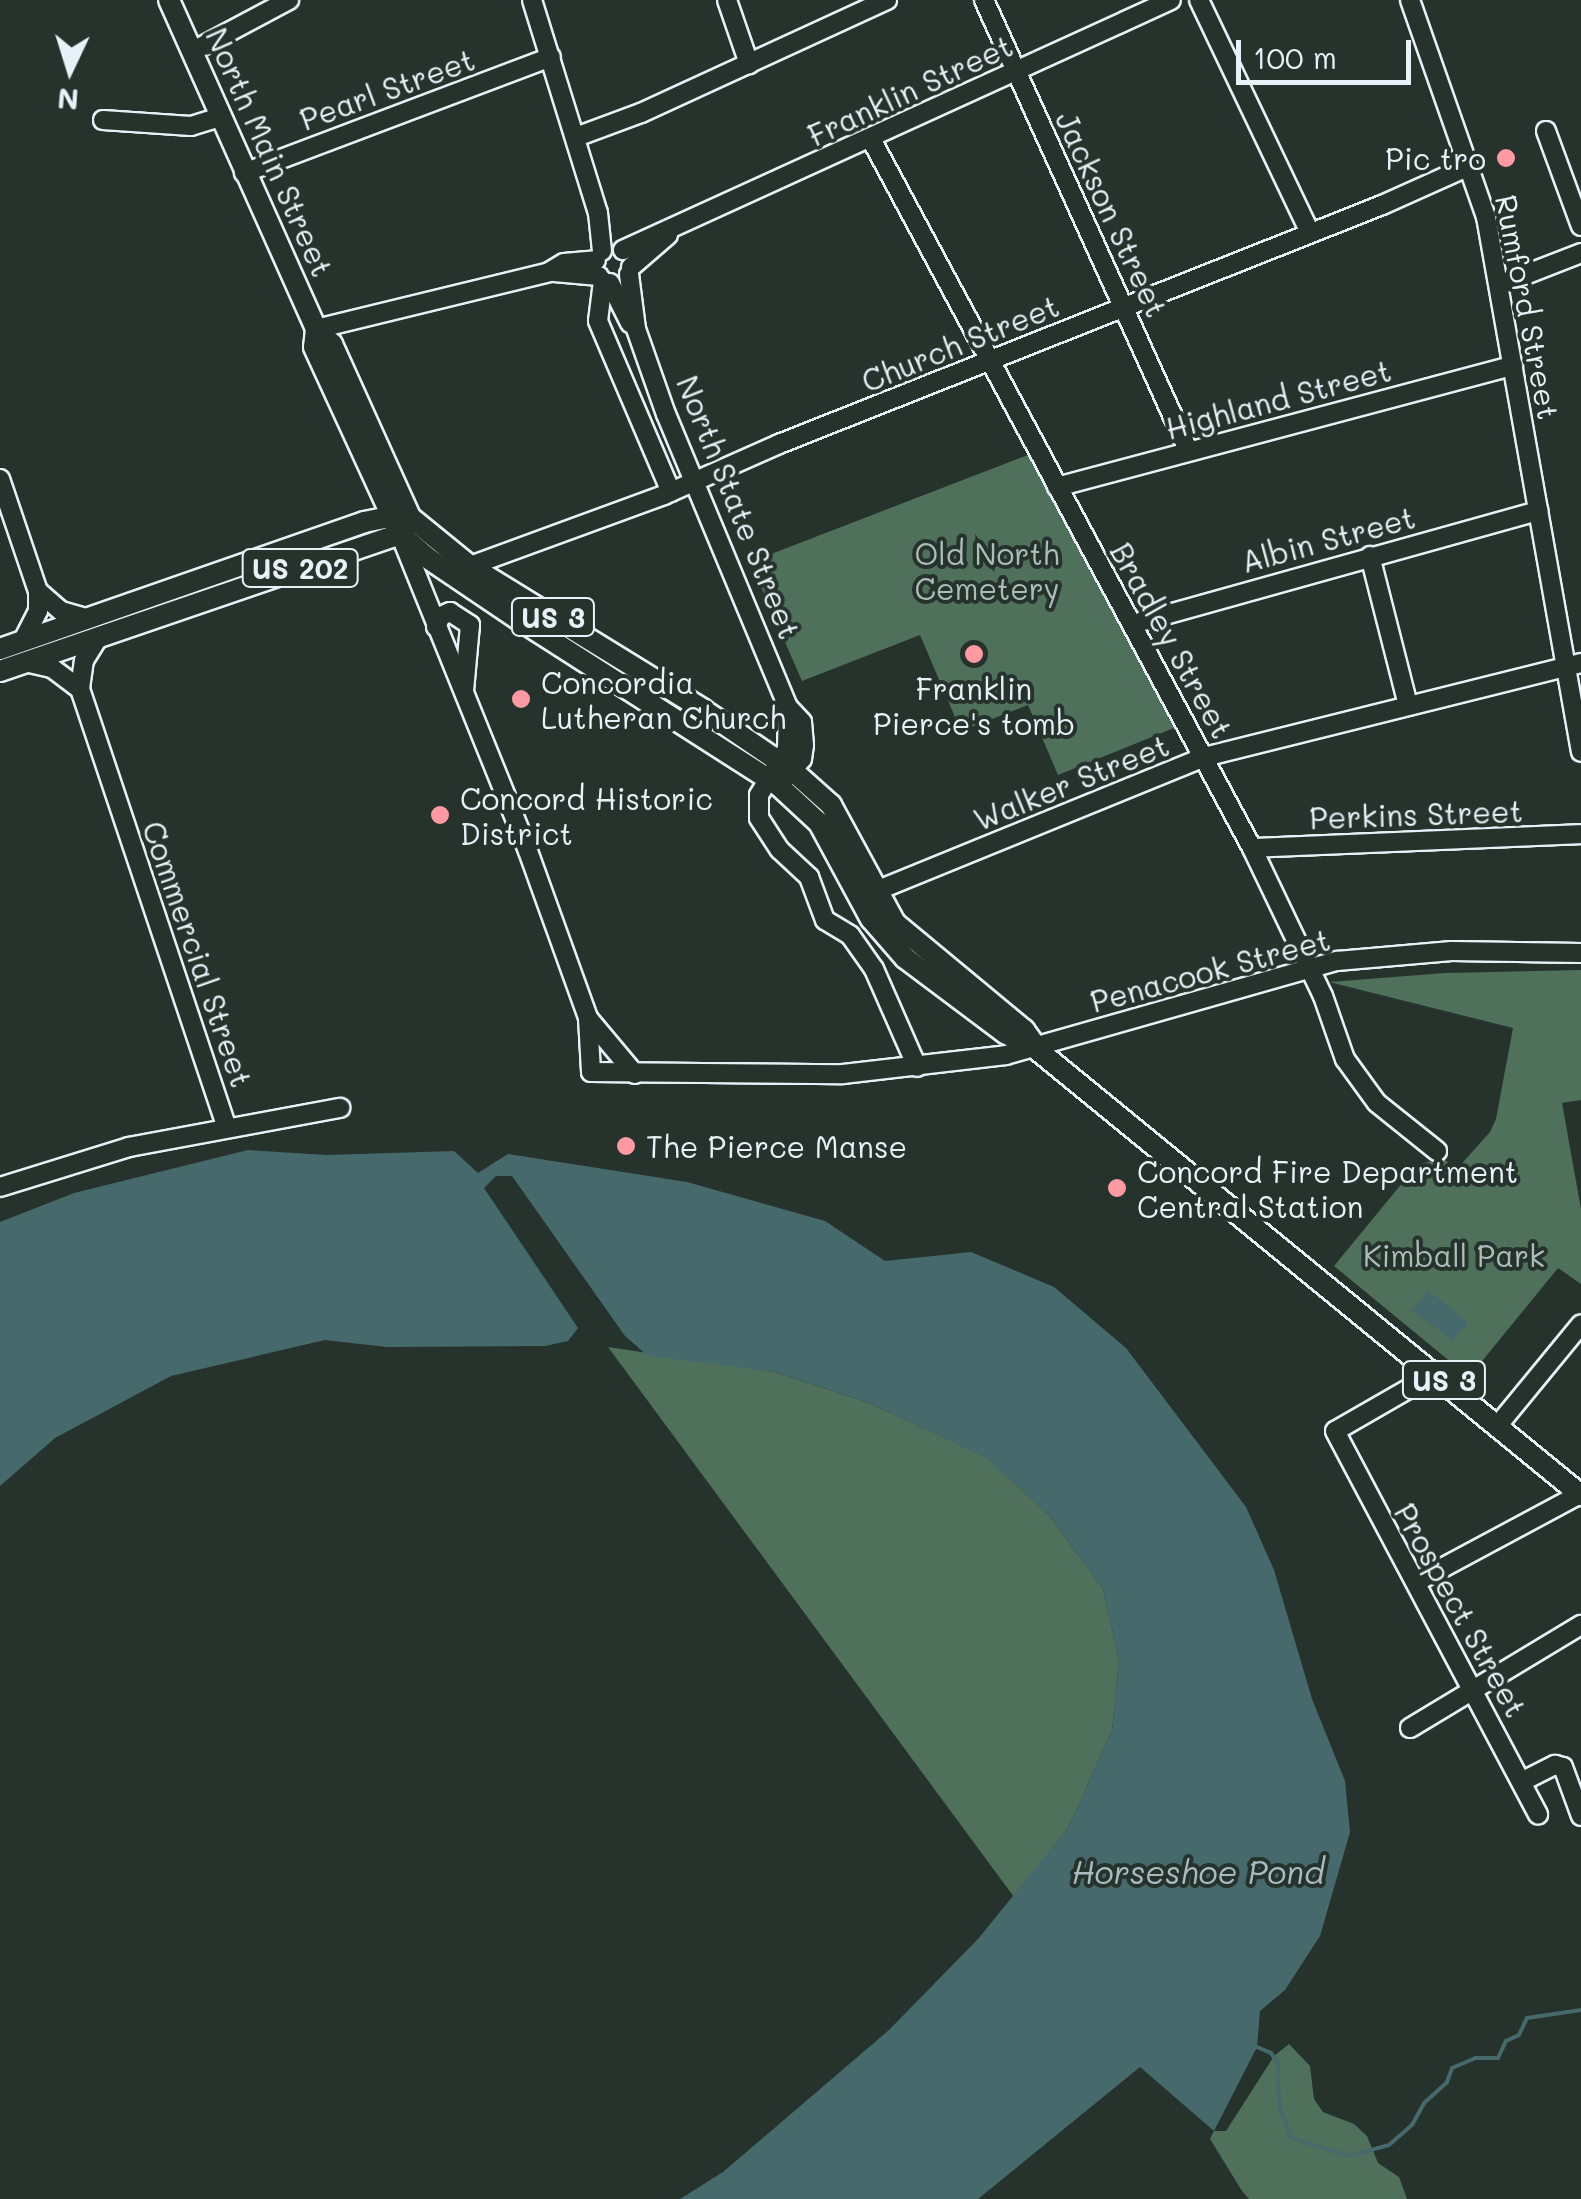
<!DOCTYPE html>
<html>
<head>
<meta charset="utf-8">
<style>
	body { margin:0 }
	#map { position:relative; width:1581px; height:2199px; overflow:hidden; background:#26332d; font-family:Mali,sans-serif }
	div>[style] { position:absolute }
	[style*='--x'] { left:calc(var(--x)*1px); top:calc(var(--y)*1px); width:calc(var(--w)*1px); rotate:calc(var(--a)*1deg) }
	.green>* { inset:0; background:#4f705a }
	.water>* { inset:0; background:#466a6b }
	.stream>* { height:4px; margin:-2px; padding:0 2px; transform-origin:2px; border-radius:2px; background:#466a6b }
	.roads { filter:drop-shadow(2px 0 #e8f1f8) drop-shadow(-2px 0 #e8f1f8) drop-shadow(0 2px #e8f1f8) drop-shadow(0 -2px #e8f1f8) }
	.minor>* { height:18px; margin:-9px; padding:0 9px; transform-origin:9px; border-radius:9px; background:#26332d }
	.major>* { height:20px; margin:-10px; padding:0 10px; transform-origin:10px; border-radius:10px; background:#26332d }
	.dots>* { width:28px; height:28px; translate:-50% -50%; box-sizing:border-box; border:5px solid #26332d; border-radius:50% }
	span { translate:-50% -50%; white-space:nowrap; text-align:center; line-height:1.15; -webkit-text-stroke:8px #26332d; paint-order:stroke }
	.shield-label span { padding:2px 8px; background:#26332d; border:2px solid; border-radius:8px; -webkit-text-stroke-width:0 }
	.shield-label { font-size:28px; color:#e8f1f8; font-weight:700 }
	.street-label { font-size:30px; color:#e8f1f8 }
	.poi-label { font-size:30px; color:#e8f1f8 }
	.right { translate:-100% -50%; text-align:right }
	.left { translate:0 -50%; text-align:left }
	.park-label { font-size:30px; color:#abbdb9 }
	.water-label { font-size:32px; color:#a7bbc0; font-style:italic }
	.north { position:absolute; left:20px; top:20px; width:100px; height:100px; -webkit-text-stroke:8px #26332d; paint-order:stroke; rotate:184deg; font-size:28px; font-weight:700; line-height:40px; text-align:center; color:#e8f1f8 }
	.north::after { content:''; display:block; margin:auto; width:35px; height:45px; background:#e8f1f8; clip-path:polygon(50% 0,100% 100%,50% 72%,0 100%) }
	.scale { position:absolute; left:1236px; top:40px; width:175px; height:45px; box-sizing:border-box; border:5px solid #e8f1f8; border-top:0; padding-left:12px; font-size:30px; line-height:35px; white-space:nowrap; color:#e8f1f8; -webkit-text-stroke:8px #26332d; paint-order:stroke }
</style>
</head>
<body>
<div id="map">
	<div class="green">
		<div style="clip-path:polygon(1028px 455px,1174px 728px,1058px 775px,1028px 705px,961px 731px,920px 635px,802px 681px,750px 562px)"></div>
		<div style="clip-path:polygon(1581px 970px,1581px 1100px,1562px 1103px,1581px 1209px,1581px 1284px,1558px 1268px,1469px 1377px,1334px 1266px,1417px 1165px,1443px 1158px,1456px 1170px,1490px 1132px,1496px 1119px,1513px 1028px,1329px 982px,1445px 973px)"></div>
		<div style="clip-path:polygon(608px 1347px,775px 1372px,869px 1403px,986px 1457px,1049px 1515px,1103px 1589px,1119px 1660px,1112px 1731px,1068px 1828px,1014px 1897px)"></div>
		<div style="clip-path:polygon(1289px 2044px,1310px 2066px,1314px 2099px,1323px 2112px,1354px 2124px,1367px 2136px,1378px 2163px,1399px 2177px,1407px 2199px,1249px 2199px,1242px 2191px,1210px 2139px,1214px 2131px,1226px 2131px,1274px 2056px)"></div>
	</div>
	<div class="water">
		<div style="clip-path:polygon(248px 1150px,327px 1155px,454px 1151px,478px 1173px,508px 1154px,687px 1182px,825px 1221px,885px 1261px,971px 1252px,1054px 1287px,1126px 1348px,1246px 1507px,1274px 1570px,1312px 1699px,1345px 1781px,1350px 1832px,1320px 1936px,1285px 1990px,1260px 2011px,1257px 2047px,1214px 2131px,1140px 2067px,978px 2199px,680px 2199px,723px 2172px,889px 2030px,978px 1939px,1068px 1828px,1112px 1731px,1119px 1660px,1103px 1589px,1049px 1515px,985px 1457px,869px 1403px,775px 1372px,648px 1356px,625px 1336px,512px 1176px,496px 1176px,484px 1188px,578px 1328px,568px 1341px,545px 1346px,387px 1347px,325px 1340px,171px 1376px,55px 1438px,0 1486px,0 1222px,74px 1193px)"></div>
		<div style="clip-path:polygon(1428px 1290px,1468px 1322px,1453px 1340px,1411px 1311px)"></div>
	</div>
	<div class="stream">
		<div style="--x:1257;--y:2047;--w:15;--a:23"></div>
		<div style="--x:1271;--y:2053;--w:13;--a:58"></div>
		<div style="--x:1278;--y:2064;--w:42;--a:88.6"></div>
		<div style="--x:1279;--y:2106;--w:34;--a:69"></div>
		<div style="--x:1291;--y:2138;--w:61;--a:17.2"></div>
		<div style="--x:1349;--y:2156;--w:41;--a:-15.4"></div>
		<div style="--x:1389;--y:2145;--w:30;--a:-41"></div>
		<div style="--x:1412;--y:2125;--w:25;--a:-61"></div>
		<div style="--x:1424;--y:2103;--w:31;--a:-42"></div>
		<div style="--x:1447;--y:2082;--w:15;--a:-70"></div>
		<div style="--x:1452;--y:2068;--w:25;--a:-23"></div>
		<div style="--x:1475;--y:2058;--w:23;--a:0"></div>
		<div style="--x:1498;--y:2058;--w:19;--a:-65"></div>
		<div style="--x:1506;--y:2041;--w:14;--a:-25"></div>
		<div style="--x:1519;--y:2035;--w:19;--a:-65"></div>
		<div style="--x:1527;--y:2018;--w:55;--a:-8.4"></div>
	</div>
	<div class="roads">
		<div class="minor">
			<div style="--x:532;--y:0;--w:223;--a:72.8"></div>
			<div style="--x:598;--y:213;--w:38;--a:84"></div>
			<div style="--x:727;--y:0;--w:68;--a:71"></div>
			<div style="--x:984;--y:0;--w:495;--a:65.6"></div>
			<div style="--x:1199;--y:0;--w:256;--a:64.5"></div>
			<div style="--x:1410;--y:0;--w:230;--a:70.7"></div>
			<div style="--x:1486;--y:217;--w:543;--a:79.93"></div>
			<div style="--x:193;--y:51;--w:109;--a:-28"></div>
			<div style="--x:103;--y:120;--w:88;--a:3.9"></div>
			<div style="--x:191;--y:126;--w:30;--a:-17"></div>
			<div style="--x:1546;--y:131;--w:101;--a:69.8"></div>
			<div style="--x:576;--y:137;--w:69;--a:-20.3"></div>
			<div style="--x:641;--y:113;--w:271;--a:-24.7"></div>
			<div style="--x:871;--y:139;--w:805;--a:61.75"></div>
			<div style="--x:1252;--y:848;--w:164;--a:64.4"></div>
			<div style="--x:1323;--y:996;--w:67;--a:70.8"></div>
			<div style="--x:1345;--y:1059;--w:54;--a:54"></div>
			<div style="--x:1377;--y:1103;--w:77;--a:38.7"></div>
			<div style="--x:244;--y:173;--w:328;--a:-20.7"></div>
			<div style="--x:623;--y:250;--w:602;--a:-24.52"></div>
			<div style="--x:631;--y:267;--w:49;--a:-40.9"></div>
			<div style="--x:554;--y:272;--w:45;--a:5.1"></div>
			<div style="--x:629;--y:274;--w:55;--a:82.7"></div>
			<div style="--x:636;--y:329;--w:90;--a:70.6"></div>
			<div style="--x:666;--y:414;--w:317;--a:67.4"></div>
			<div style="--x:788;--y:707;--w:42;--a:91.4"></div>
			<div style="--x:787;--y:749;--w:54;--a:121.3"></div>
			<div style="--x:759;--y:795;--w:23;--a:90"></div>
			<div style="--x:759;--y:818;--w:38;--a:57"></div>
			<div style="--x:780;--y:850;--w:40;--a:43"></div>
			<div style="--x:809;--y:877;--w:46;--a:69.6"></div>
			<div style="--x:825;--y:920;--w:29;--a:31"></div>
			<div style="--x:850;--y:935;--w:42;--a:54.8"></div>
			<div style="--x:874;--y:969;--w:107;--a:66.3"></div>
			<div style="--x:603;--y:281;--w:40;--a:97.1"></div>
			<div style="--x:598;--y:321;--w:186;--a:66.9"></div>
			<div style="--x:610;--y:283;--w:45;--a:63.4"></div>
			<div style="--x:1499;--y:285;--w:88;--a:-21.3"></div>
			<div style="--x:316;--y:329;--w:240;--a:-13.7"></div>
			<div style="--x:549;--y:272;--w:17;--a:-31"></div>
			<div style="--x:564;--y:263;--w:32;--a:-5"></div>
			<div style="--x:0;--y:479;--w:118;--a:71.3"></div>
			<div style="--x:38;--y:591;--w:20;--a:90"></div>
			<div style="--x:38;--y:611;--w:34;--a:117"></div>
			<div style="--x:1057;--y:487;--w:472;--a:-14.9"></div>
			<div style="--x:400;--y:534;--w:342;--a:68"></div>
			<div style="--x:528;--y:851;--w:177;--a:70.2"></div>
			<div style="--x:588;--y:1018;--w:73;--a:50"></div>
			<div style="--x:1370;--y:556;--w:154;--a:75.7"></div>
			<div style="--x:470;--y:566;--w:207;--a:-20.1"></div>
			<div style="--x:664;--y:495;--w:126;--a:-23.9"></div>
			<div style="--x:779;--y:444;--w:649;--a:-21.62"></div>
			<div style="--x:1382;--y:205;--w:95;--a:-24.1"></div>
			<div style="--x:38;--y:591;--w:30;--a:41"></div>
			<div style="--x:61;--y:611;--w:29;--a:16"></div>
			<div style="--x:1133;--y:624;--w:421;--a:-15.6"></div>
			<div style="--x:436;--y:627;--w:12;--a:-66"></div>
			<div style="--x:441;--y:616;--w:10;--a:-24"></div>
			<div style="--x:450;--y:612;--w:24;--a:33"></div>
			<div style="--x:470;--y:625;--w:66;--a:95.2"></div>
			<div style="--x:98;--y:638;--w:26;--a:122"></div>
			<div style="--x:84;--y:660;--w:29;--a:98"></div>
			<div style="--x:80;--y:689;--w:463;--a:71.5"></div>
			<div style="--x:25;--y:662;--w:28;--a:13"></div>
			<div style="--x:52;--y:668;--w:35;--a:37"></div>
			<div style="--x:785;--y:779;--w:26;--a:-50"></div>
			<div style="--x:802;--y:759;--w:14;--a:-82"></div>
			<div style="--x:804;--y:745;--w:23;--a:-95"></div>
			<div style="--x:802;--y:722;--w:21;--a:-133"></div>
			<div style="--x:1252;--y:848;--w:329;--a:-2.4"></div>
			<div style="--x:876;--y:891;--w:354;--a:-22.2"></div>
			<div style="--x:1204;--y:757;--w:389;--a:-14"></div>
			<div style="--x:588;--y:1018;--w:54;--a:86.8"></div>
			<div style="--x:591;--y:1072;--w:252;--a:0.5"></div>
			<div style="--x:843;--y:1074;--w:164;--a:-6.6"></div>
			<div style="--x:1006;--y:1055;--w:344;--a:-15.9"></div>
			<div style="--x:1337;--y:961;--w:115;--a:-5"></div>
			<div style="--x:1452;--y:951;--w:129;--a:0.9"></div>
			<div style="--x:0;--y:1187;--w:135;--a:-17.2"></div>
			<div style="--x:129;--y:1147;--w:215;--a:-10.5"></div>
			<div style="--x:1436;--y:1373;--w:116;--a:150.1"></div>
			<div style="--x:1335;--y:1431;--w:434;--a:62.1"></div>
			<div style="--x:1499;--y:1424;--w:129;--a:-50.6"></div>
			<div style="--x:1416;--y:1582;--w:186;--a:-28.2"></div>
			<div style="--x:1410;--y:1728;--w:200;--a:-31.1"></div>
			<div style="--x:1523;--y:1781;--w:36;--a:-27"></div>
			<div style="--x:1555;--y:1765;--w:8;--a:14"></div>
			<div style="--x:1563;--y:1767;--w:52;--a:69.8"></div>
		</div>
		<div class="major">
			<div style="--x:169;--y:0;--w:360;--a:65.9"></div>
			<div style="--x:316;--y:329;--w:22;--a:43"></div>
			<div style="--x:332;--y:344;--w:190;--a:65.7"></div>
			<div style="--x:410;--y:517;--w:77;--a:39.2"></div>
			<div style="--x:470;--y:566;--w:273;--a:31.6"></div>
			<div style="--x:702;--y:709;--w:110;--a:34.3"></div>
			<div style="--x:793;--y:771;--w:51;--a:41.8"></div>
			<div style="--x:831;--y:805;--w:134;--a:61.5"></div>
			<div style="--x:895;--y:923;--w:168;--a:39.7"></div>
			<div style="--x:1024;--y:1030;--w:14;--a:54"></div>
			<div style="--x:316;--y:329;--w:18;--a:96"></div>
			<div style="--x:314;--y:347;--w:206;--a:65.3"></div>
			<div style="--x:400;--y:534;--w:35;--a:41"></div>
			<div style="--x:426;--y:557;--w:111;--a:34"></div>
			<div style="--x:518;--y:619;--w:310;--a:32.6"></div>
			<div style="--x:779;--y:786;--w:54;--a:42.8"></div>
			<div style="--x:819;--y:823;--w:109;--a:61.6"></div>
			<div style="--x:871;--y:919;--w:52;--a:48.9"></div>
			<div style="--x:905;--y:958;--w:125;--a:36.9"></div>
			<div style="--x:1005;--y:1033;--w:34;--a:27"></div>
			<div style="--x:1035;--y:1048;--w:706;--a:39.31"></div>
			<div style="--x:0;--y:649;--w:386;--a:-19.2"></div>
			<div style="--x:364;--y:522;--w:36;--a:-11"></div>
			<div style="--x:0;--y:671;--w:423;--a:-18.9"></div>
			<div style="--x:400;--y:534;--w:13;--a:-58"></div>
		</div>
	</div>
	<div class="dots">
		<div style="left:1506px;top:158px;background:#ff9aa2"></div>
		<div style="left:974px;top:654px;background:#ff9aa2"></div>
		<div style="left:521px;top:699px;background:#ff9aa2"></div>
		<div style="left:440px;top:815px;background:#ff9aa2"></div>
		<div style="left:626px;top:1146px;background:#ff9aa2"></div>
		<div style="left:1117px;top:1188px;background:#ff9aa2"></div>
	</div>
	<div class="shield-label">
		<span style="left:300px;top:568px">US 202</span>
		<span style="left:553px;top:617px">US 3</span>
		<span style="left:1444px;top:1380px">US 3</span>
	</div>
	<div class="street-label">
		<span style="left:387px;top:89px;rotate:-20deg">Pearl Street</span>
		<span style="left:910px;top:90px;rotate:-25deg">Franklin Street</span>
		<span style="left:270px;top:152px;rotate:66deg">North Main Street</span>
		<span style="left:1112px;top:214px;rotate:65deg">Jackson Street</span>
		<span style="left:1528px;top:307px;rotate:79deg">Rumford Street</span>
		<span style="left:960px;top:343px;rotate:-22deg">Church Street</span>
		<span style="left:1278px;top:399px;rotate:-15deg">Highland Street</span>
		<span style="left:739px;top:507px;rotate:68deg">North State Street</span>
		<span style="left:1328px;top:539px;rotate:-15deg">Albin Street</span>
		<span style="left:1172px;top:640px;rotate:61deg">Bradley Street</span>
		<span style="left:1071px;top:782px;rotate:-22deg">Walker Street</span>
		<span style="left:1416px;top:814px;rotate:-2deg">Perkins Street</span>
		<span style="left:198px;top:954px;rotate:71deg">Commercial Street</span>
		<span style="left:1210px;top:970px;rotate:-15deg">Penacook Street</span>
		<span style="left:1461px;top:1610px;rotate:61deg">Prospect Street</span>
	</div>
	<div class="poi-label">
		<span class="right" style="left:1486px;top:158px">Pic tro</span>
		<span class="left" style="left:541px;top:699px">Concordia<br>Lutheran Church</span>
		<span style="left:974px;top:705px">Franklin<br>Pierce's tomb</span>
		<span class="left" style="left:460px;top:815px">Concord Historic<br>District</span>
		<span class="left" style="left:646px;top:1146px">The Pierce Manse</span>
		<span class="left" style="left:1137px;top:1188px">Concord Fire Department<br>Central Station</span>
	</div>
	<div class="park-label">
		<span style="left:987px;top:570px">Old North<br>Cemetery</span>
		<span style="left:1454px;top:1255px">Kimball Park</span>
	</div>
	<div class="water-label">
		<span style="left:1198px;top:1871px">Horseshoe Pond</span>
	</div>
	<div class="north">N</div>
	<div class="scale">100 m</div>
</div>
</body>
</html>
